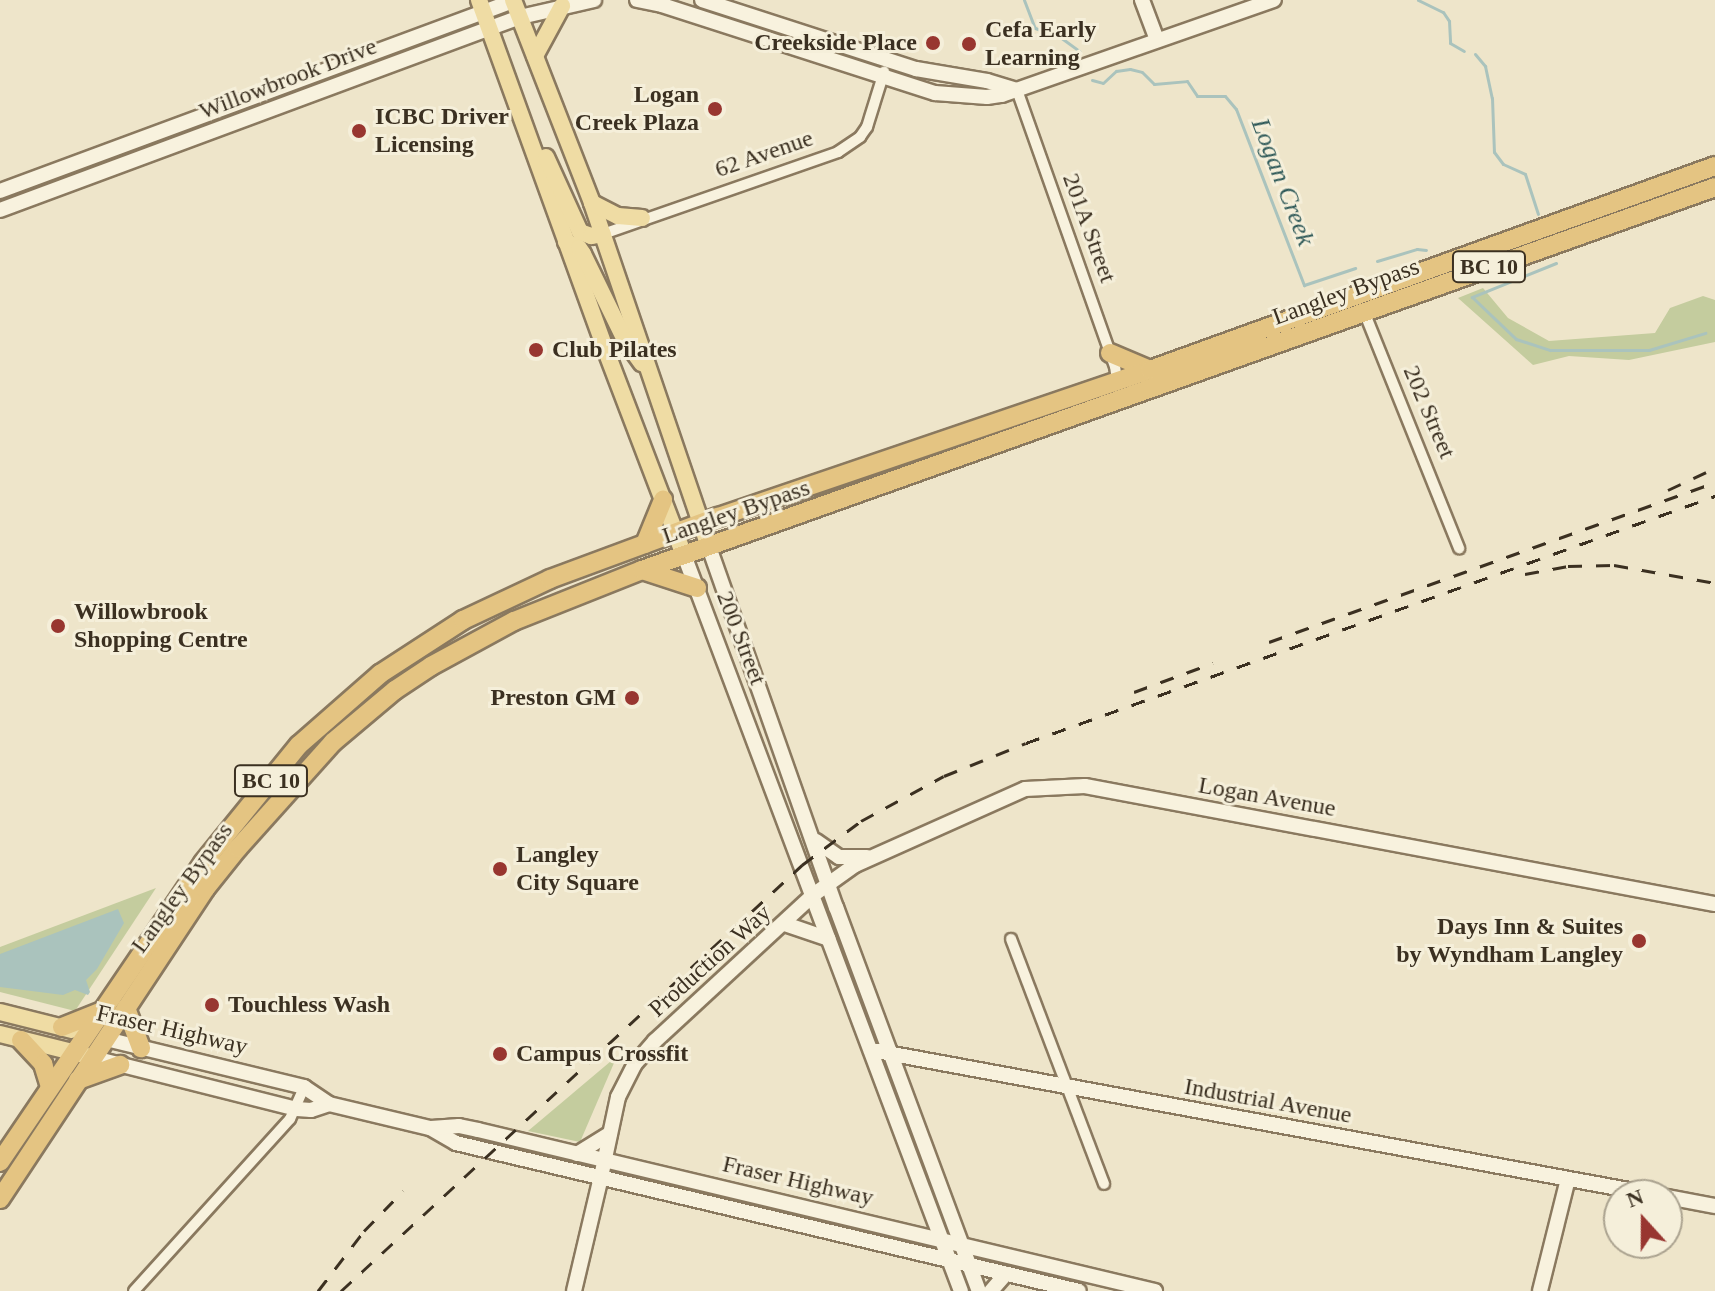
<!DOCTYPE html>
<html>
<head>
<meta charset="utf-8">
<style>
	body { margin:0 }
	#map { position:relative; width:1715px; height:1291px; overflow:hidden; background:#eee5ca; font-family:"Times New Roman",serif }
	div>[style] { position:absolute }
	[style*='--x'] { left:calc(var(--x)*1px); top:calc(var(--y)*1px); width:calc(var(--w)*1px); rotate:calc(var(--a)*1deg) }
	.green>* { inset:0; background:#c4cc9e }
	.water>* { inset:0; background:#aac3bd }
	.stream>* { height:3px; margin:-1.5px; padding:0 1.5px; transform-origin:1.5px; border-radius:1.5px; background:#aac3bd }
	.roads { filter:drop-shadow(2px 0 #8a795f) drop-shadow(-2px 0 #8a795f) drop-shadow(0 2px #8a795f) drop-shadow(0 -2px #8a795f) }
	.minor>* { height:10px; margin:-5px; padding:0 5px; transform-origin:5px; border-radius:5px; background:#f8f2de }
	.tertiary>* { height:14px; margin:-7px; padding:0 7px; transform-origin:7px; border-radius:7px; background:#f8f2de }
	.secondary>* { height:14px; margin:-7px; padding:0 7px; transform-origin:7px; border-radius:7px; background:#f8f2de }
	.primary>* { height:16px; margin:-8px; padding:0 8px; transform-origin:8px; border-radius:8px; background:#efdca4 }
	.trunk>* { height:18px; margin:-9px; padding:0 9px; transform-origin:9px; border-radius:9px; background:#e4c482 }
	.rail>* { height:3px; margin-top:-1.5px; transform-origin:0; background:repeating-linear-gradient(90deg,#3b3021 0 14px,transparent 0 28px) }
	.dots>* { width:22px; height:22px; translate:-50% -50%; box-sizing:border-box; border:4px solid #f5efda; border-radius:50% }
	span { translate:-50% -50%; white-space:nowrap; text-align:center; line-height:1.15; -webkit-text-stroke:6px #f5efda; paint-order:stroke }
	.shield-label span { padding:2px 6px; background:#f5efda; border:2px solid; border-radius:6px; -webkit-text-stroke-width:0 }
	.shield-label { font-size:22px; color:#3b3021; font-weight:700 }
	.poi-label { font-size:24px; color:#3b3021; font-weight:700 }
	.left { translate:0 -50%; text-align:left }
	.right { translate:-100% -50%; text-align:right }
	.street-label { font-size:24px; color:#3b3021 }
	.water-label { font-size:26px; color:#315b5a; font-style:italic }
	.north { position:absolute; left:1603px; top:1179px; width:80px; height:80px; box-sizing:border-box; background:#f5efda; border:2px solid #aba390; border-radius:50%; rotate:339deg; font-size:22px; font-weight:700; line-height:32px; text-align:center; color:#3b3021 }
	.north::after { content:''; display:block; margin:auto; width:28px; height:36px; background:#983630; clip-path:polygon(50% 0,100% 100%,50% 72%,0 100%) }
</style>
</head>
<body>
<div id="map">
	<div class="green">
		<div style="clip-path:polygon(1483px 288px,1508px 318px,1549px 341px,1655px 333px,1670px 308px,1703px 296px,1715px 300px,1715px 342px,1629px 360px,1569px 356px,1533px 365px,1458px 298px)"></div>
		<div style="clip-path:polygon(156px 888px,75px 1011px,0 992px,0 947px)"></div>
		<div style="clip-path:polygon(617px 1056px,580px 1142px,528px 1131px)"></div>
	</div>
	<div class="water">
		<div style="clip-path:polygon(118px 909px,124px 923px,97px 969px,86px 980px,90px 992px,88px 995px,75px 990px,63px 995px,0 987px,0 954px)"></div>
	</div>
	<div class="stream">
		<div style="--x:1024;--y:0;--w:30;--a:69"></div>
		<div style="--x:1035;--y:28;--w:27;--a:20"></div>
		<div style="--x:1060;--y:37;--w:24;--a:36"></div>
		<div style="--x:1418;--y:0;--w:28;--a:26"></div>
		<div style="--x:1443;--y:12;--w:11;--a:56"></div>
		<div style="--x:1449;--y:21;--w:22;--a:87"></div>
		<div style="--x:1450;--y:43;--w:16;--a:30"></div>
		<div style="--x:1475;--y:54;--w:16;--a:50"></div>
		<div style="--x:1485;--y:66;--w:33;--a:78"></div>
		<div style="--x:1492;--y:98;--w:54;--a:87.9"></div>
		<div style="--x:1494;--y:152;--w:15;--a:53"></div>
		<div style="--x:1503;--y:164;--w:24;--a:24"></div>
		<div style="--x:1525;--y:174;--w:42;--a:72"></div>
		<div style="--x:1092;--y:80;--w:11;--a:15"></div>
		<div style="--x:1103;--y:83;--w:18;--a:-43"></div>
		<div style="--x:1116;--y:71;--w:14;--a:-8"></div>
		<div style="--x:1130;--y:69;--w:12;--a:14"></div>
		<div style="--x:1142;--y:72;--w:17;--a:45"></div>
		<div style="--x:1154;--y:84;--w:33;--a:-5"></div>
		<div style="--x:1187;--y:81;--w:18;--a:56"></div>
		<div style="--x:1197;--y:96;--w:28;--a:0"></div>
		<div style="--x:1225;--y:96;--w:17;--a:50"></div>
		<div style="--x:1236;--y:109;--w:189;--a:68.9"></div>
		<div style="--x:1304;--y:285;--w:54;--a:-18.4"></div>
		<div style="--x:1377;--y:261;--w:42;--a:-16.7"></div>
		<div style="--x:1417;--y:249;--w:9;--a:6"></div>
		<div style="--x:1556;--y:263;--w:91;--a:158"></div>
		<div style="--x:1472;--y:297;--w:61;--a:43.7"></div>
		<div style="--x:1516;--y:339;--w:36;--a:18"></div>
		<div style="--x:1550;--y:350;--w:99;--a:0"></div>
		<div style="--x:1649;--y:350;--w:59;--a:-16.9"></div>
	</div>
	<div class="roads">
		<div class="minor">
			<div style="--x:1017;--y:90;--w:293;--a:70.5"></div>
			<div style="--x:1115;--y:366;--w:15;--a:82"></div>
			<div style="--x:603;--y:234;--w:249;--a:-19.2"></div>
			<div style="--x:838;--y:152;--w:27;--a:-34"></div>
			<div style="--x:860;--y:137;--w:12;--a:-55"></div>
			<div style="--x:867;--y:127;--w:58;--a:-72.8"></div>
			<div style="--x:1363;--y:309;--w:258;--a:68.1"></div>
			<div style="--x:1011;--y:939;--w:262;--a:69.2"></div>
			<div style="--x:134;--y:1291;--w:232;--a:-47.8"></div>
			<div style="--x:290;--y:1119;--w:35;--a:-66"></div>
		</div>
		<div class="tertiary">
			<div style="--x:637;--y:0;--w:25;--a:11"></div>
			<div style="--x:662;--y:5;--w:287;--a:17.9"></div>
			<div style="--x:935;--y:93;--w:52;--a:4.4"></div>
			<div style="--x:987;--y:97;--w:15;--a:-8"></div>
			<div style="--x:1002;--y:95;--w:288;--a:-19.3"></div>
			<div style="--x:702;--y:0;--w:225;--a:17.9"></div>
			<div style="--x:916;--y:69;--w:72;--a:9.6"></div>
			<div style="--x:987;--y:81;--w:31;--a:17"></div>
			<div style="--x:1142;--y:0;--w:43;--a:69.4"></div>
			<div style="--x:520;--y:17;--w:76;--a:-12.9"></div>
			<div style="--x:871;--y:1050;--w:798;--a:10.47"></div>
			<div style="--x:1667;--y:1197;--w:49;--a:10.6"></div>
			<div style="--x:574;--y:1291;--w:117;--a:-76.7"></div>
			<div style="--x:1540;--y:1291;--w:115;--a:-76"></div>
		</div>
		<div class="secondary">
			<div style="--x:0;--y:191;--w:547;--a:-20.32"></div>
			<div style="--x:0;--y:210;--w:555;--a:-20.36"></div>
			<div style="--x:709;--y:547;--w:382;--a:70.6"></div>
			<div style="--x:836;--y:907;--w:410;--a:69.6"></div>
			<div style="--x:684;--y:555;--w:786;--a:69.38"></div>
			<div style="--x:816;--y:841;--w:28;--a:35"></div>
			<div style="--x:839;--y:857;--w:28;--a:0"></div>
			<div style="--x:785;--y:924;--w:46;--a:18.8"></div>
			<div style="--x:106;--y:1039;--w:204;--a:13.6"></div>
			<div style="--x:304;--y:1087;--w:30;--a:34"></div>
			<div style="--x:329;--y:1104;--w:104;--a:13.4"></div>
			<div style="--x:430;--y:1128;--w:30;--a:30"></div>
			<div style="--x:456;--y:1143;--w:640;--a:13.36"></div>
			<div style="--x:94;--y:1058;--w:209;--a:14.1"></div>
			<div style="--x:297;--y:1109;--w:14;--a:4"></div>
			<div style="--x:311;--y:1110;--w:19;--a:-18"></div>
			<div style="--x:431;--y:1128;--w:28;--a:-4"></div>
			<div style="--x:459;--y:1126;--w:19;--a:12"></div>
			<div style="--x:478;--y:1130;--w:696;--a:13.38"></div>
			<div style="--x:577;--y:1154;--w:39;--a:-32"></div>
			<div style="--x:601;--y:1177;--w:82;--a:-78"></div>
			<div style="--x:618;--y:1097;--w:36;--a:-63"></div>
			<div style="--x:634;--y:1065;--w:32;--a:-49"></div>
			<div style="--x:655;--y:1041;--w:215;--a:-42.7"></div>
			<div style="--x:813;--y:895;--w:52;--a:-35.5"></div>
			<div style="--x:855;--y:865;--w:186;--a:-24.1"></div>
			<div style="--x:1025;--y:789;--w:60;--a:-2.9"></div>
			<div style="--x:1085;--y:786;--w:641;--a:10.61"></div>
			<div style="--x:991;--y:1291;--w:23;--a:-49"></div>
		</div>
		<div class="primary">
			<div style="--x:479;--y:0;--w:373;--a:70.1"></div>
			<div style="--x:606;--y:351;--w:218;--a:69.1"></div>
			<div style="--x:513;--y:0;--w:218;--a:68.7"></div>
			<div style="--x:592;--y:203;--w:363;--a:71.2"></div>
			<div style="--x:535;--y:56;--w:57;--a:-61.6"></div>
			<div style="--x:546;--y:157;--w:82;--a:65.6"></div>
			<div style="--x:580;--y:232;--w:12;--a:20"></div>
			<div style="--x:591;--y:236;--w:12;--a:-9"></div>
			<div style="--x:592;--y:203;--w:29;--a:27"></div>
			<div style="--x:618;--y:216;--w:24;--a:5"></div>
			<div style="--x:566;--y:242;--w:14;--a:25"></div>
			<div style="--x:579;--y:248;--w:7;--a:56"></div>
			<div style="--x:583;--y:254;--w:96;--a:64"></div>
			<div style="--x:625;--y:340;--w:29;--a:54"></div>
			<div style="--x:0;--y:1012;--w:74;--a:14"></div>
			<div style="--x:0;--y:1034;--w:87;--a:14"></div>
		</div>
		<div class="trunk">
			<div style="--x:1110;--y:353;--w:43;--a:23"></div>
			<div style="--x:645;--y:544;--w:48;--a:-67.8"></div>
			<div style="--x:642;--y:570;--w:58;--a:18.1"></div>
			<div style="--x:126;--y:1008;--w:43;--a:69.4"></div>
			<div style="--x:62;--y:1027;--w:43;--a:-21.8"></div>
			<div style="--x:21;--y:1040;--w:33;--a:47"></div>
			<div style="--x:43;--y:1064;--w:24;--a:73"></div>
			<div style="--x:78;--y:1080;--w:45;--a:-19.7"></div>
			<div style="--x:0;--y:1162;--w:361;--a:-55.8"></div>
			<div style="--x:203;--y:863;--w:152;--a:-50.9"></div>
			<div style="--x:299;--y:745;--w:108;--a:-41.2"></div>
			<div style="--x:380;--y:674;--w:99;--a:-33"></div>
			<div style="--x:463;--y:620;--w:96;--a:-25.2"></div>
			<div style="--x:550;--y:579;--w:179;--a:-20.3"></div>
			<div style="--x:718;--y:517;--w:456;--a:-18.8"></div>
			<div style="--x:1150;--y:370;--w:601;--a:-19.85"></div>
			<div style="--x:0;--y:1199;--w:372;--a:-56.5"></div>
			<div style="--x:205;--y:889;--w:53;--a:-51.2"></div>
			<div style="--x:238;--y:848;--w:142;--a:-48.1"></div>
			<div style="--x:333;--y:742;--w:81;--a:-40"></div>
			<div style="--x:395;--y:690;--w:43;--a:-33.7"></div>
			<div style="--x:431;--y:666;--w:94;--a:-28.5"></div>
			<div style="--x:514;--y:621;--w:138;--a:-21.7"></div>
			<div style="--x:642;--y:570;--w:1139;--a:-19.64"></div>
		</div>
	</div>
	<div class="rail">
		<div style="--x:1668;--y:490;--w:52;--a:-25.1"></div>
		<div style="--x:1525;--y:574;--w:44;--a:-10.5"></div>
		<div style="--x:1568;--y:566;--w:46;--a:-1.2"></div>
		<div style="--x:1614;--y:565;--w:103;--a:10.1"></div>
		<div style="--x:1269;--y:642;--w:474;--a:-19.7"></div>
		<div style="--x:1134;--y:692;--w:84;--a:-20.2"></div>
		<div style="--x:318;--y:1291;--w:76;--a:-52.5"></div>
		<div style="--x:364;--y:1231;--w:56;--a:-45.7"></div>
		<div style="--x:341;--y:1291;--w:628;--a:-42.74"></div>
		<div style="--x:802;--y:865;--w:74;--a:-36.7"></div>
		<div style="--x:861;--y:821;--w:94;--a:-28.5"></div>
		<div style="--x:944;--y:776;--w:88;--a:-21.9"></div>
		<div style="--x:1026;--y:743;--w:732;--a:-19.72"></div>
	</div>
	<div class="dots">
		<div style="left:933px;top:43px;background:#983630"></div>
		<div style="left:969px;top:44px;background:#983630"></div>
		<div style="left:715px;top:109px;background:#983630"></div>
		<div style="left:359px;top:131px;background:#983630"></div>
		<div style="left:536px;top:350px;background:#983630"></div>
		<div style="left:58px;top:626px;background:#983630"></div>
		<div style="left:632px;top:698px;background:#983630"></div>
		<div style="left:500px;top:869px;background:#983630"></div>
		<div style="left:1639px;top:941px;background:#983630"></div>
		<div style="left:212px;top:1005px;background:#983630"></div>
		<div style="left:500px;top:1054px;background:#983630"></div>
	</div>
	<div class="shield-label">
		<span style="left:1489px;top:267px">BC 10</span>
		<span style="left:271px;top:781px">BC 10</span>
	</div>
	<div class="poi-label">
		<span class="left" style="left:985px;top:44px">Cefa Early<br>Learning</span>
		<span class="right" style="left:917px;top:43px">Creekside Place</span>
		<span class="right" style="left:699px;top:109px">Logan<br>Creek Plaza</span>
		<span class="left" style="left:375px;top:131px">ICBC Driver<br>Licensing</span>
		<span class="left" style="left:552px;top:350px">Club Pilates</span>
		<span class="left" style="left:74px;top:626px">Willowbrook<br>Shopping Centre</span>
		<span class="right" style="left:616px;top:698px">Preston GM</span>
		<span class="left" style="left:516px;top:869px">Langley<br>City Square</span>
		<span class="right" style="left:1623px;top:941px">Days Inn &amp; Suites<br>by Wyndham Langley</span>
		<span class="left" style="left:228px;top:1005px">Touchless Wash</span>
		<span class="left" style="left:516px;top:1054px">Campus Crossfit</span>
	</div>
	<div class="street-label">
		<span style="left:288px;top:79px;rotate:-21deg">Willowbrook Drive</span>
		<span style="left:764px;top:154px;rotate:-19deg">62 Avenue</span>
		<span style="left:1089px;top:228px;rotate:70deg">201A Street</span>
		<span style="left:1346px;top:292px;rotate:-20deg">Langley Bypass</span>
		<span style="left:1429px;top:412px;rotate:67deg">202 Street</span>
		<span style="left:736px;top:512px;rotate:-19deg">Langley Bypass</span>
		<span style="left:741px;top:638px;rotate:69deg">200 Street</span>
		<span style="left:1267px;top:797px;rotate:10deg">Logan Avenue</span>
		<span style="left:182px;top:888px;rotate:-54deg">Langley Bypass</span>
		<span style="left:710px;top:961px;rotate:-42deg">Production Way</span>
		<span style="left:172px;top:1030px;rotate:13deg">Fraser Highway</span>
		<span style="left:1268px;top:1101px;rotate:10deg">Industrial Avenue</span>
		<span style="left:798px;top:1181px;rotate:13deg">Fraser Highway</span>
	</div>
	<div class="water-label">
		<span style="left:1283px;top:182px;rotate:69deg">Logan Creek</span>
	</div>
	<div class="north">N</div>
</div>
</body>
</html>
